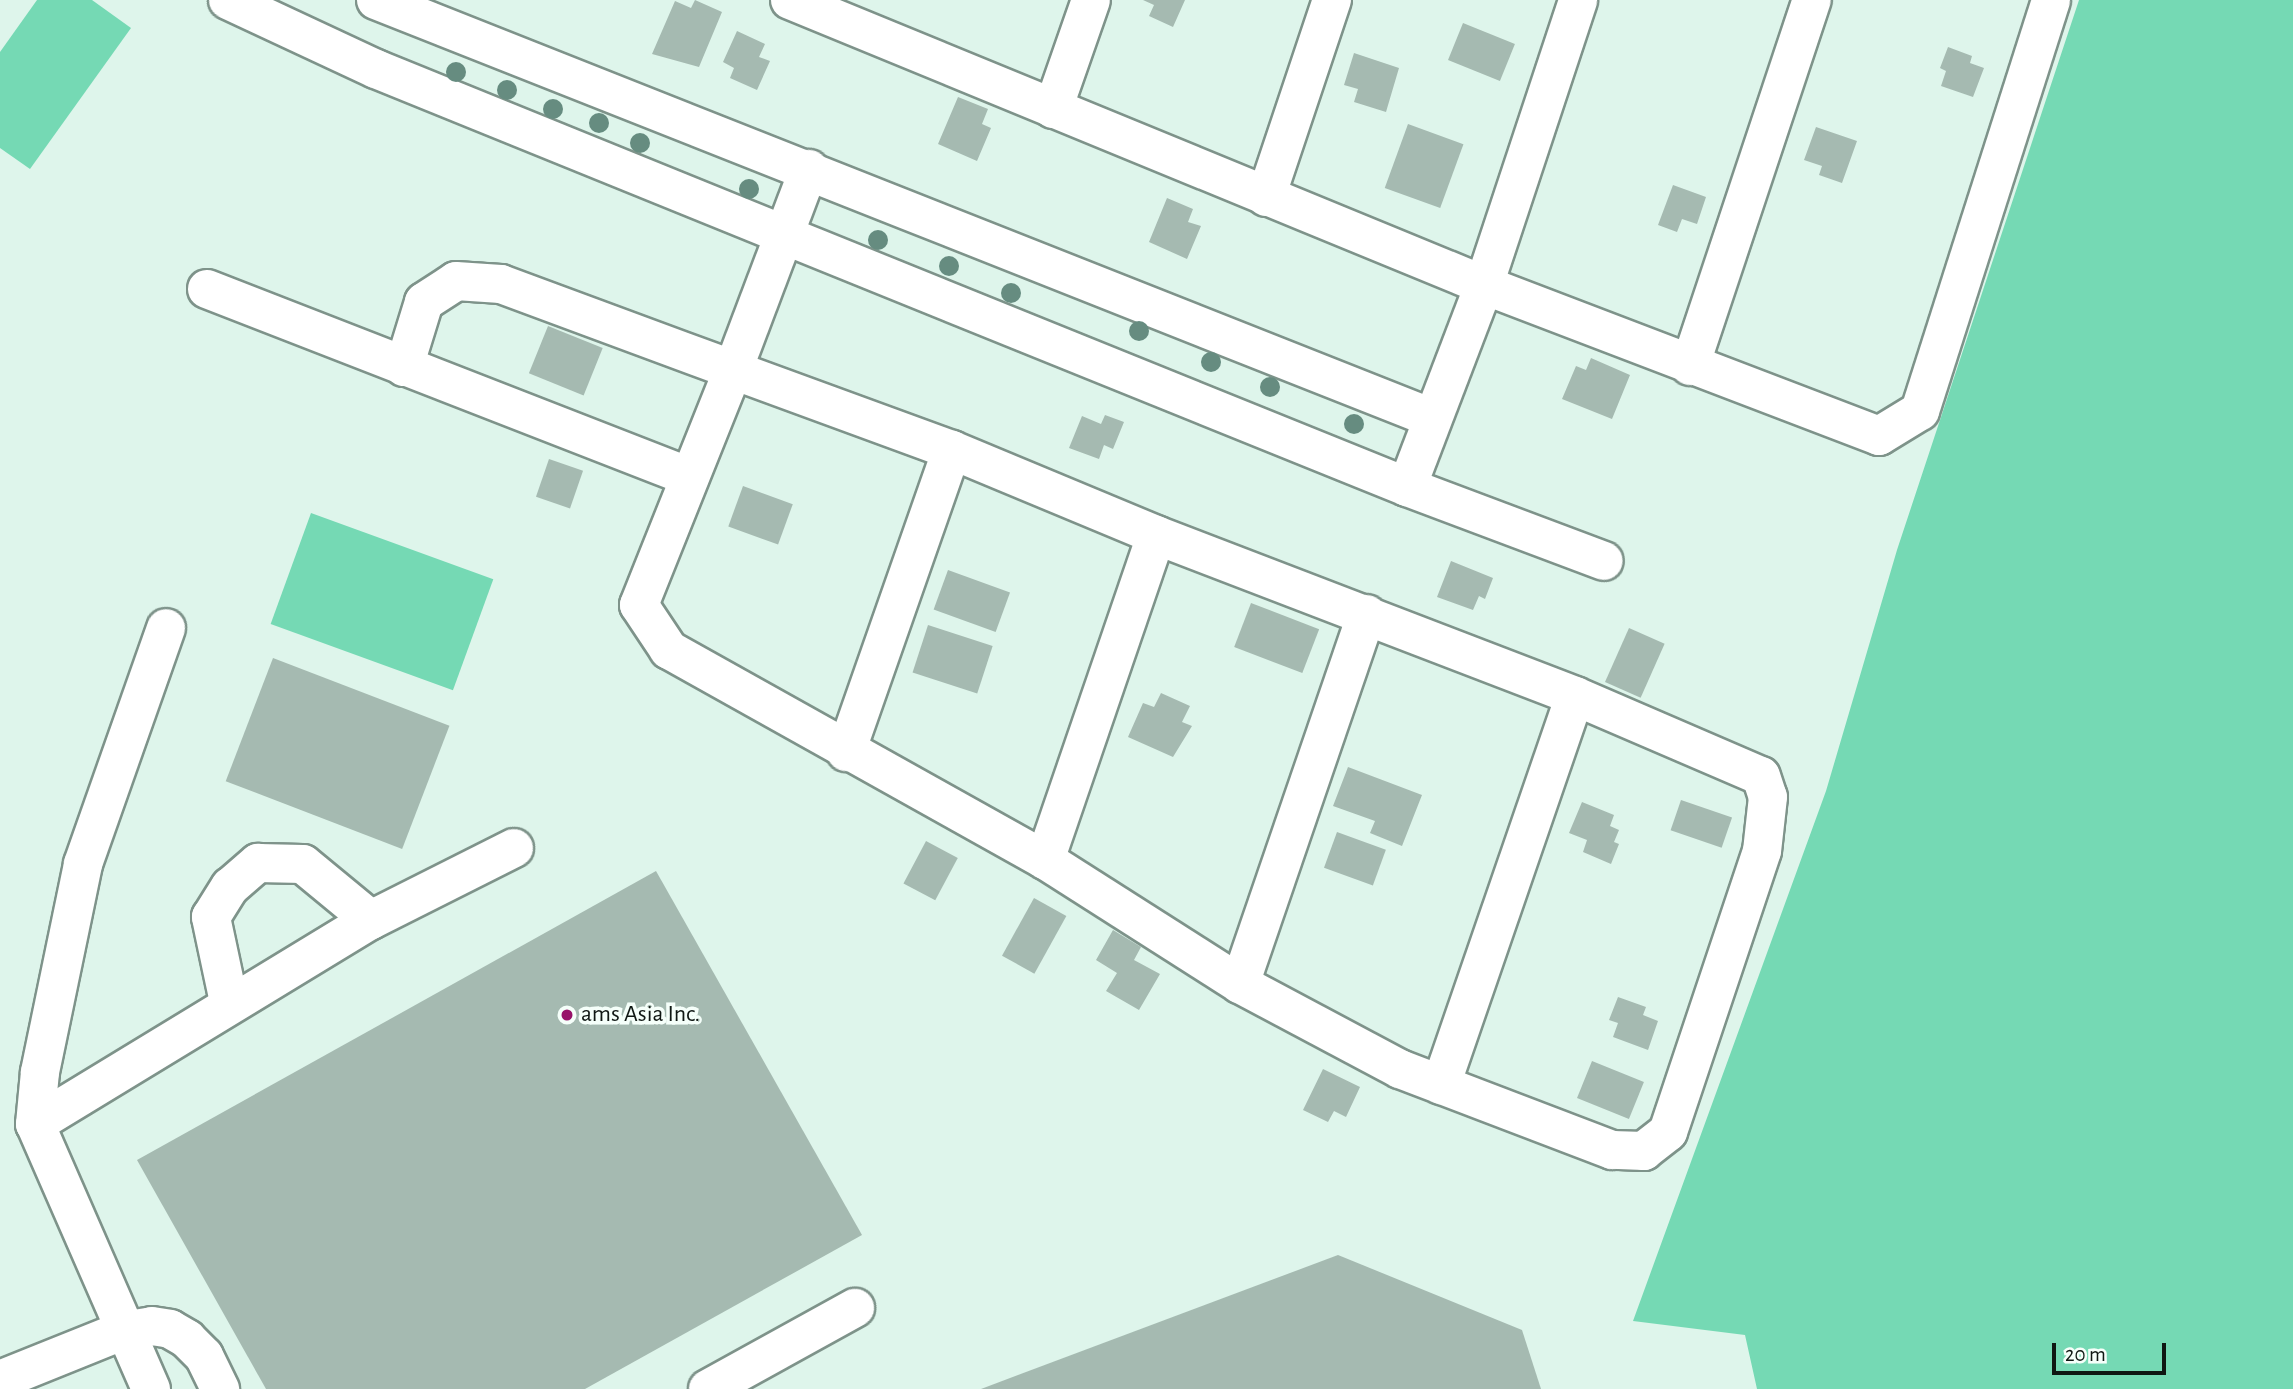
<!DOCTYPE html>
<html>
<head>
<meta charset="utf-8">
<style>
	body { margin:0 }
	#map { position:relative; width:2293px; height:1389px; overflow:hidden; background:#def5eb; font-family:"Alegreya Sans",sans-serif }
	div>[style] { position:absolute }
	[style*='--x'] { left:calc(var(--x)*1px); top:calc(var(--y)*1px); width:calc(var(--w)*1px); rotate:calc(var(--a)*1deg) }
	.green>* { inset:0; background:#75d9b4; transform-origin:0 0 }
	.building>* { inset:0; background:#a5bab1; transform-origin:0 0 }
	.roads { filter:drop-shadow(2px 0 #7e938a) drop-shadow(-2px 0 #7e938a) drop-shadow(0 2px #7e938a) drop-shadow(0 -2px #7e938a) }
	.minor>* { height:38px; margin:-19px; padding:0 19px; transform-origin:19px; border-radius:19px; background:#fff }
	.trees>* { width:20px; height:20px; margin:-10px; border-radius:50%; background:#668c80 }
	.dots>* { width:19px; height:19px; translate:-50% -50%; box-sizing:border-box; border:4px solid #f5fffa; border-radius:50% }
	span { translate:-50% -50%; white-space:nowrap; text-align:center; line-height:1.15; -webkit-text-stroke:7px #f5fffa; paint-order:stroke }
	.poi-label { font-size:24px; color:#0f1713 }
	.left { translate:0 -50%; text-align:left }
	.scale { position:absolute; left:2052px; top:1343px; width:114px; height:32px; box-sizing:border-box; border:4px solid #0f1713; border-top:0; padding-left:9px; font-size:21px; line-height:24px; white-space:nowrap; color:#0f1713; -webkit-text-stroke:5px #f5fffa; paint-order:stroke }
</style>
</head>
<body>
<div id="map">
	<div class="green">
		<div style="clip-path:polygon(37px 0,92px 0,131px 28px,30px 169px,0 148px,0 52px)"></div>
		<div style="clip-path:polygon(2079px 0,2293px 0,2293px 1389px,1757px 1389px,1745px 1335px,1633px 1321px,1826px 791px,1897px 550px)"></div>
		<div style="left:311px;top:513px;width:194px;height:118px;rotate:20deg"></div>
	</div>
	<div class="building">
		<div style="clip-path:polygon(695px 0,722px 12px,699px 67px,652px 54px,675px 1px,691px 8px)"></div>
		<div style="clip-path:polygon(1143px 0,1185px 0,1173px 27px,1149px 16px,1154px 5px)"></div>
		<div style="left:1463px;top:23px;width:56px;height:40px;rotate:22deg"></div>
		<div style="clip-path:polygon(737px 31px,765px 44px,759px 57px,770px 61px,757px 90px,730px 78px,734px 68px,723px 62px)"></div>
		<div style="clip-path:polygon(1948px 47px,1972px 56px,1970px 63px,1984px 68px,1973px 97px,1941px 86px,1946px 71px,1940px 68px)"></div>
		<div style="clip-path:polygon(1354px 53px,1399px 68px,1386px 112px,1354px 102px,1358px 89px,1344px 85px)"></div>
		<div style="clip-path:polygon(958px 97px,988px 109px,982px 124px,991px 128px,977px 161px,938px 144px)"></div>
		<div style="left:1408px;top:124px;width:59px;height:68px;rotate:20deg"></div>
		<div style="clip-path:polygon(1816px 127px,1857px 141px,1842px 183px,1819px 175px,1822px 166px,1804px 160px)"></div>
		<div style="clip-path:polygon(1673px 185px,1706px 197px,1697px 224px,1682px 219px,1677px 232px,1658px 225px)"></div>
		<div style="clip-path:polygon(1167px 198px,1193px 209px,1188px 222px,1201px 226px,1187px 259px,1149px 242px)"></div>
		<div style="left:548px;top:326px;width:59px;height:51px;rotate:22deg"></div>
		<div style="clip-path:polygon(1591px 358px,1630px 375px,1612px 419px,1562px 399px,1576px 366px,1586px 370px)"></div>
		<div style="clip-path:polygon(1105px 415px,1124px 422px,1113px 449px,1104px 445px,1099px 459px,1069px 448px,1082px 416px,1101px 424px)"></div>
		<div style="left:549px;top:459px;width:36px;height:40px;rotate:19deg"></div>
		<div style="left:743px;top:486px;width:53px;height:43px;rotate:20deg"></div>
		<div style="clip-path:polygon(1451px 561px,1493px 578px,1485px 599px,1479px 596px,1473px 610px,1437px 597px)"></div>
		<div style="left:948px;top:570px;width:66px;height:42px;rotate:20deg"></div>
		<div style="left:1251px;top:603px;width:73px;height:47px;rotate:21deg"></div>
		<div style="left:928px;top:625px;width:68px;height:50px;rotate:18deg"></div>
		<div style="left:1629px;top:628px;width:39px;height:59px;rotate:24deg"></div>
		<div style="left:273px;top:658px;width:189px;height:132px;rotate:21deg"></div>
		<div style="clip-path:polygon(1161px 693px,1190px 706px,1182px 722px,1192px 726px,1173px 757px,1128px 737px,1143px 703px,1154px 707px)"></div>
		<div style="clip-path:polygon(1348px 767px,1422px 795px,1402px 846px,1370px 833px,1375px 821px,1333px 806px)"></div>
		<div style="left:1681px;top:800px;width:54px;height:32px;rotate:19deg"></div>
		<div style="clip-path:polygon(1582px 802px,1614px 815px,1610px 826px,1619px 830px,1614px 842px,1619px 844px,1611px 864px,1583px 852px,1587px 840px,1569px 833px)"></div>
		<div style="left:1337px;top:832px;width:52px;height:38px;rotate:20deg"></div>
		<div style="left:926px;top:841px;width:36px;height:48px;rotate:28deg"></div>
		<div style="clip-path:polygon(656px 871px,862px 1235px,585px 1389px,266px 1389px,137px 1160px)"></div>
		<div style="left:1034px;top:898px;width:37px;height:66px;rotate:29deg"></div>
		<div style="clip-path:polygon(1113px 930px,1141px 947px,1134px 960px,1160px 974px,1139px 1010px,1106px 991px,1117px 973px,1096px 960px)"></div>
		<div style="clip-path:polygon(1618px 997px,1646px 1007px,1643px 1015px,1658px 1021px,1648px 1050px,1613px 1037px,1618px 1023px,1609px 1020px)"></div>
		<div style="left:1592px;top:1061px;width:56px;height:40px;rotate:22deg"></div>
		<div style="clip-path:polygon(1323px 1069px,1360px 1087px,1346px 1117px,1334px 1111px,1328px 1122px,1303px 1110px)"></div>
		<div style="clip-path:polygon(1338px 1255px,1522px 1330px,1541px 1389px,981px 1389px)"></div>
	</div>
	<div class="roads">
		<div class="minor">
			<div style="--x:228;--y:0;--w:163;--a:25"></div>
			<div style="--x:376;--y:69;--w:440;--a:22.1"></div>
			<div style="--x:784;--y:235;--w:672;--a:22.02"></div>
			<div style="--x:1407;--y:487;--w:210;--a:20.6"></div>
			<div style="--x:376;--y:0;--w:1136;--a:21.6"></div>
			<div style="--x:790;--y:0;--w:750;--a:22.33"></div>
			<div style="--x:1484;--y:285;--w:423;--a:20.9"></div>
			<div style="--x:1879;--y:436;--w:48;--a:-31.4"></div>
			<div style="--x:1920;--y:411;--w:431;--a:-72.3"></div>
			<div style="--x:1053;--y:109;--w:115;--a:-70.8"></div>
			<div style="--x:1266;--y:197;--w:208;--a:-71.5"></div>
			<div style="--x:207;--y:289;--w:518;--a:21.27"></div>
			<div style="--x:1690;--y:366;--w:386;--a:-71.6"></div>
			<div style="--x:404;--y:367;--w:68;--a:-72.9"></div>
			<div style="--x:424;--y:302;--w:38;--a:-33"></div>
			<div style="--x:456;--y:281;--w:45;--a:3.8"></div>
			<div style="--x:501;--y:284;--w:247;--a:20.3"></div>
			<div style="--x:733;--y:370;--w:233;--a:20.1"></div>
			<div style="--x:952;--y:450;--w:221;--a:22.6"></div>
			<div style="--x:1156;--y:535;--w:449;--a:21"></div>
			<div style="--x:1575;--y:696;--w:202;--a:23.3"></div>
			<div style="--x:1761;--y:776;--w:22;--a:72"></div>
			<div style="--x:1768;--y:797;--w:54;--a:96.3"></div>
			<div style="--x:1762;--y:851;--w:296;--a:108.5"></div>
			<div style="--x:1668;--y:1132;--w:31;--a:142"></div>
			<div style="--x:1644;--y:1151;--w:32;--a:-178"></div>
			<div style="--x:1612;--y:1150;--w:227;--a:-159.1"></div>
			<div style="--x:1400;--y:1069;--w:181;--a:-152"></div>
			<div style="--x:1240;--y:984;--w:231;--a:-147.5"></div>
			<div style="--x:1045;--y:860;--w:431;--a:-150.8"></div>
			<div style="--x:669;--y:650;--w:54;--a:-123.7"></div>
			<div style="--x:639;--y:605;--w:253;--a:-68.2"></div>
			<div style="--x:733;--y:370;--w:215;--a:-69.3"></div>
			<div style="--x:1407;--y:487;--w:216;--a:-69.1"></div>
			<div style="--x:1484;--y:285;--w:300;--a:-71.7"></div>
			<div style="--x:846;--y:752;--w:320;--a:-70.7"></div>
			<div style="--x:1045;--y:860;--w:343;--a:-71.1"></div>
			<div style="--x:1240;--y:984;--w:391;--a:-71.1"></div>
			<div style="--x:229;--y:1002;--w:87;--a:-102"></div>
			<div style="--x:211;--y:917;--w:36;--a:-58"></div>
			<div style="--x:230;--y:887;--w:37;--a:-41"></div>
			<div style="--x:258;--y:863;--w:45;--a:1.3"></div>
			<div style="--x:303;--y:864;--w:88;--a:39.5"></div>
			<div style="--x:1441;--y:1085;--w:411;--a:-71"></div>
			<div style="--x:35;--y:1124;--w:393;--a:-31.3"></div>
			<div style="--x:371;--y:920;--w:160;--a:-26.7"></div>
			<div style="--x:0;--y:1380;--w:131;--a:-21.9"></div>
			<div style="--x:122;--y:1331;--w:30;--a:-9"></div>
			<div style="--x:152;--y:1326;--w:18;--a:9"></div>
			<div style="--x:170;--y:1329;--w:20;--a:30"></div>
			<div style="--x:187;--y:1339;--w:24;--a:45"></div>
			<div style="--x:204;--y:1356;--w:37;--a:64"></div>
			<div style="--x:151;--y:1389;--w:289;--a:-113.6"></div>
			<div style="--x:35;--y:1124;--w:52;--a:-84.5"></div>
			<div style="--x:40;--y:1072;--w:212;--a:-78.3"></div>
			<div style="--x:83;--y:864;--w:250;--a:-70.6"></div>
			<div style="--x:708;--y:1389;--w:168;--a:-28.9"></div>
		</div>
	</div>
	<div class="trees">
		<div style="left:456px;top:72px"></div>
		<div style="left:507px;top:90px"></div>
		<div style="left:553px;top:109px"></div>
		<div style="left:599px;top:123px"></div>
		<div style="left:640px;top:143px"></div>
		<div style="left:749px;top:189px"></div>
		<div style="left:878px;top:240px"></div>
		<div style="left:949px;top:266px"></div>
		<div style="left:1011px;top:293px"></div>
		<div style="left:1139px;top:331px"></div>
		<div style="left:1211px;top:362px"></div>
		<div style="left:1270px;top:387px"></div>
		<div style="left:1354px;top:424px"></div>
	</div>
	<div class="dots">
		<div style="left:567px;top:1015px;background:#971369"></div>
	</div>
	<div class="poi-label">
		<span class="left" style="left:581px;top:1015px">ams Asia Inc.</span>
	</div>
	<div class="scale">20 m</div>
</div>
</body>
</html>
